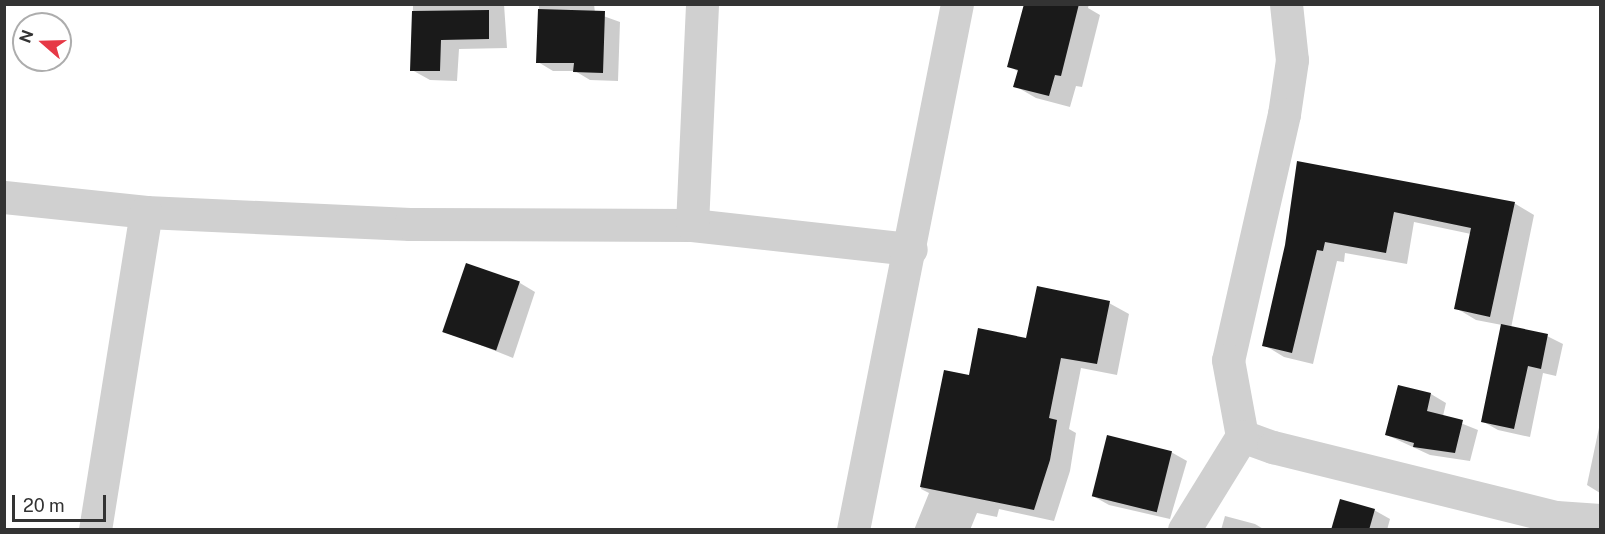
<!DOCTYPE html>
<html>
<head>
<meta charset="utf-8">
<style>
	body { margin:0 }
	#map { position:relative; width:1605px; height:534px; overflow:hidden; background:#fff; font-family:"Public Sans",sans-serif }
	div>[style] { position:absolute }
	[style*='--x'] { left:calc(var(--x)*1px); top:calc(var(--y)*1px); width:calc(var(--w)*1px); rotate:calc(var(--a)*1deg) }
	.shadow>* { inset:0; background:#0003 }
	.building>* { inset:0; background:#1a1a1a; transform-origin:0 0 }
	.minor>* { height:33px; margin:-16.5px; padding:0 16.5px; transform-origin:16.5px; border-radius:16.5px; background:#d0d0d0 }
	span { translate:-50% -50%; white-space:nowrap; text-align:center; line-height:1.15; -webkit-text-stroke:6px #fff; paint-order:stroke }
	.frame { position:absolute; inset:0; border:6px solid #333; pointer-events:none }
	.north { position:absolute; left:12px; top:12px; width:60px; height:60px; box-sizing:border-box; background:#fff; border:2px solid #adadad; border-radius:50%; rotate:290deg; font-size:16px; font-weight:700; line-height:24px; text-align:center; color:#333 }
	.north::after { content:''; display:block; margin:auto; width:21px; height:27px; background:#e63946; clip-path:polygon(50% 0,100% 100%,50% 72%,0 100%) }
	.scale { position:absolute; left:12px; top:495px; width:94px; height:27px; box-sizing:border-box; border:3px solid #333; border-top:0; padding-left:8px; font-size:18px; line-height:21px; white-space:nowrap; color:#333; -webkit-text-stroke:4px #fff; paint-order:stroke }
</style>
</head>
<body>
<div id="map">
	<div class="shadow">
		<div style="clip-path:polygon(413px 4px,504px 4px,507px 48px,459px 49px,457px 81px,430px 80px,412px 70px)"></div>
		<div style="clip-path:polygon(539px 4px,594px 4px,595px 13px,620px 22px,618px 81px,590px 80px,575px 71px,553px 71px,538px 62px)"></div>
		<div style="clip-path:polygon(1025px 4px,1089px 4px,1088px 8px,1100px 15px,1082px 87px,1076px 86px,1070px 107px,1036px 98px,1015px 86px,1019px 72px,1009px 66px)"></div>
		<div style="clip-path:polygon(1299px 163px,1514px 203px,1534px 215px,1511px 328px,1547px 336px,1563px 344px,1556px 376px,1543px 373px,1530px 437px,1498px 430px,1482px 421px,1502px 325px,1476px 320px,1456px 308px,1471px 234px,1414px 222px,1407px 264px,1345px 253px,1344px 262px,1337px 261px,1313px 364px,1284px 357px,1264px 345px,1286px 245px)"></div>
		<div style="clip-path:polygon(520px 283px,535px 292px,513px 358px,445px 331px)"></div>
		<div style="clip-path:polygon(1109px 303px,1129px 314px,1117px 375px,1081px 368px,1069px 429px,1076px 433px,1070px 471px,1054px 521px,999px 509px,997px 517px,977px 513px,970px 530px,914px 530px,929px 493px,921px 489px,945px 372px,970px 377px,1027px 340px)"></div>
		<div style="clip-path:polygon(1431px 394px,1446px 403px,1443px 416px,1478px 430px,1470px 461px,1430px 455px,1387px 435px)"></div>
		<div style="clip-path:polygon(1600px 423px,1600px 493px,1587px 485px)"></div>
		<div style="clip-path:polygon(1171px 452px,1187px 461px,1170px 519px,1109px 505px,1093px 496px)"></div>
		<div style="clip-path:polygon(1374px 510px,1390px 519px,1387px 530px,1332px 530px)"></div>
		<div style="clip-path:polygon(1225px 516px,1255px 524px,1265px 530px,1221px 530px)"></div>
	</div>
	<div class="building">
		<div style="clip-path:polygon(1024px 4px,1079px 4px,1061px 76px,1055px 75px,1049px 96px,1013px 87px,1018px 70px,1007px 67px)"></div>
		<div style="clip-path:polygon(538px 9px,605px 11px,603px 73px,573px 72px,574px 63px,536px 63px)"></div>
		<div style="clip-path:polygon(489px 10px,489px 39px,441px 40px,440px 71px,410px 71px,412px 11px)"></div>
		<div style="clip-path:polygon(1297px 161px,1515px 202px,1490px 317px,1454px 309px,1471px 228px,1394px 212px,1386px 253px,1325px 242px,1323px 251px,1317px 250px,1292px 353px,1262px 346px,1285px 245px)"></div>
		<div style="left:466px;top:263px;width:57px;height:73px;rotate:19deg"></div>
		<div style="clip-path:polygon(1037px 286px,1110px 301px,1097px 364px,1061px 358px,1049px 418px,1057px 420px,1050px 460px,1034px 510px,920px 487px,944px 370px,969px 375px,978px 328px,1026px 338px)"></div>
		<div style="clip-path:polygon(1501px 324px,1548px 334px,1541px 369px,1528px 366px,1514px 429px,1481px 422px)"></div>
		<div style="clip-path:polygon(1398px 385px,1431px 393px,1427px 411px,1463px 420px,1455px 453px,1413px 447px,1414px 443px,1385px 435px)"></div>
		<div style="left:1107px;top:435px;width:67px;height:63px;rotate:14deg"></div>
		<div style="clip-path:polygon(1340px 499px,1375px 509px,1369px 530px,1331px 530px)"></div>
	</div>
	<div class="minor">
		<div style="--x:1286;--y:4;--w:56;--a:83.9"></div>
		<div style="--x:1292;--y:60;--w:55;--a:98.4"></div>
		<div style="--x:1284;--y:114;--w:252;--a:102.8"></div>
		<div style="--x:1228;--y:360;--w:77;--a:79.6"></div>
		<div style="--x:1242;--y:436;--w:33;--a:20"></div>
		<div style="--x:1273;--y:447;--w:292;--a:13.9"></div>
		<div style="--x:1556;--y:517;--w:44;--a:3.9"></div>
		<div style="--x:4;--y:197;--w:143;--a:6"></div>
		<div style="--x:146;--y:212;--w:264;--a:2.6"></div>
		<div style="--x:410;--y:224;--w:282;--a:0.2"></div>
		<div style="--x:692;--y:225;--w:220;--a:6.3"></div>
		<div style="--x:692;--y:225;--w:221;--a:-87.4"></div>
		<div style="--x:95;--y:530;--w:322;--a:-80.9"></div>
		<div style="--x:853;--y:530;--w:536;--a:-78.82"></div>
		<div style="--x:1184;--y:530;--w:110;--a:-58.3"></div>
	</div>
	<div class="frame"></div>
	<div class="north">N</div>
	<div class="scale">20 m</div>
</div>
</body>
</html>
